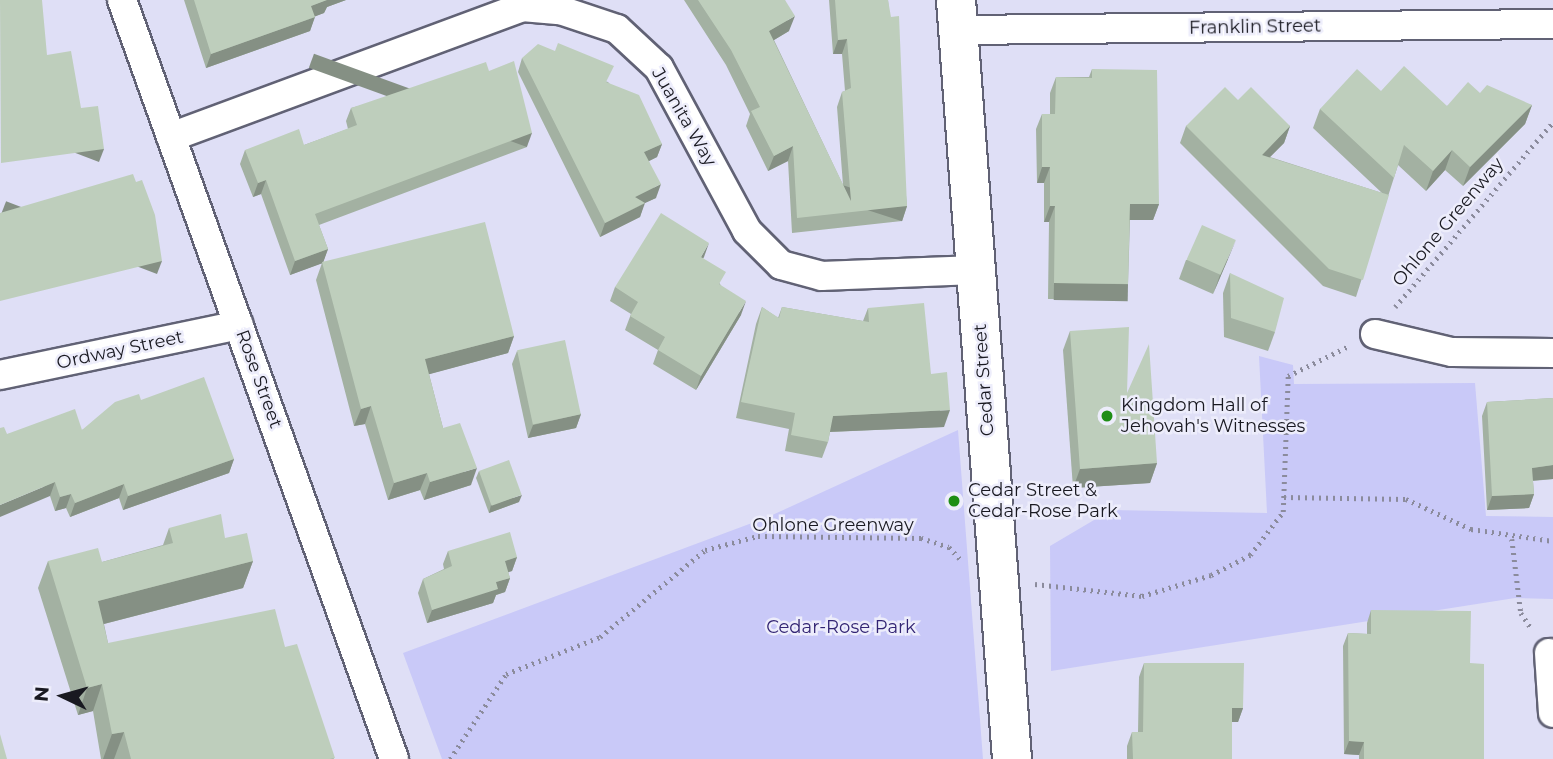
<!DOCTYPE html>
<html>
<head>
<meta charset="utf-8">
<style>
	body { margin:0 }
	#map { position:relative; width:1553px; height:759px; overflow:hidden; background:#dfdff6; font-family:Montserrat,sans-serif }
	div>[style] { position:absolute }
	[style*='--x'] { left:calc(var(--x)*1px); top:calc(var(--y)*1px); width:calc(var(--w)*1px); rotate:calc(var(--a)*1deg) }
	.green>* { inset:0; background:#c9c9f8 }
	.path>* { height:4.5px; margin-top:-2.25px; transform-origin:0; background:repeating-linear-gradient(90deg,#8b8b9c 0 2px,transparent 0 7px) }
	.roads { filter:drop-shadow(2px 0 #616275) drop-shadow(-2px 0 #616275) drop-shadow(0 2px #616275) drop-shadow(0 -2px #616275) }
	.street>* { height:28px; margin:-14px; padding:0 14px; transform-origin:14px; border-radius:14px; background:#fff }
	.secondary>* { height:38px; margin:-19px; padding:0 19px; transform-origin:19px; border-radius:19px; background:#fff }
	.wall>* { inset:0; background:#a3b1a2 }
	.shaded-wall>* { inset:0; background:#859084; transform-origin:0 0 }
	.building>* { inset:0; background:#becebc; transform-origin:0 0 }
	.dots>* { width:19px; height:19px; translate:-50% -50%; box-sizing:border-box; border:4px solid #ededfb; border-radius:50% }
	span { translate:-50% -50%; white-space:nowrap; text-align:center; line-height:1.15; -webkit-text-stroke:5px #ededfb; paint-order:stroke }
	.street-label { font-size:18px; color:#191921 }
	.poi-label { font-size:18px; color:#191921 }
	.left { translate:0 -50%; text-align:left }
	.park-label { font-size:18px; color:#322473 }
	.north { position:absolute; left:28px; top:661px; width:70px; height:70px; -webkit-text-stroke:5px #ededfb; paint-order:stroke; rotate:275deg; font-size:19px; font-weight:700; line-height:28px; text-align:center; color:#191921 }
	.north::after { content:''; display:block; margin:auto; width:24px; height:32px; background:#191921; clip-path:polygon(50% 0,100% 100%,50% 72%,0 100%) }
</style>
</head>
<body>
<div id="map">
	<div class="green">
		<div style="clip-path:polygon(1259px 356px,1293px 365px,1294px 384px,1475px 383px,1486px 516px,1553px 517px,1553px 599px,1515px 598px,1051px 671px,1050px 546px,1111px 510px,1267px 513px)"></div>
		<div style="clip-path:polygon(958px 430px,983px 759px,442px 759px,403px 653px,768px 517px)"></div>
	</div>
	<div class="path">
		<div style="--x:1395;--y:307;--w:243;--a:-49.5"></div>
		<div style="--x:1284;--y:497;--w:122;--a:0.9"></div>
		<div style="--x:1406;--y:499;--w:72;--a:24.8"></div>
		<div style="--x:1471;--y:529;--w:83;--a:8.3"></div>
		<div style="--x:1512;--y:539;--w:75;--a:83.1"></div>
		<div style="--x:1521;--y:613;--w:18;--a:56"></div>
		<div style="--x:1035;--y:584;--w:108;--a:6.4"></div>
		<div style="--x:1142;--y:596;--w:72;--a:-16.9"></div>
		<div style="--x:1211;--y:575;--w:44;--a:-27.1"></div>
		<div style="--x:1250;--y:555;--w:54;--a:-52.5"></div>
		<div style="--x:1283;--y:512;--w:136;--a:-87.9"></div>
		<div style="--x:1288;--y:376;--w:66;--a:-26.2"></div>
		<div style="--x:450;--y:759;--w:102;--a:-56.6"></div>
		<div style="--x:506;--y:674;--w:101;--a:-21.5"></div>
		<div style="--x:600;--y:637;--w:136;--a:-39.6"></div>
		<div style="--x:705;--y:550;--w:55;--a:-14.8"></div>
		<div style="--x:758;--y:536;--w:163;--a:0.7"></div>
		<div style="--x:921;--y:538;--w:29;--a:18"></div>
		<div style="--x:949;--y:547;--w:18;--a:47"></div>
	</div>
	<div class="roads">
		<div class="street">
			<div style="--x:122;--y:0;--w:806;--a:70.28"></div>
			<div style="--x:958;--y:30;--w:595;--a:-0.58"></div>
			<div style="--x:171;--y:137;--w:374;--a:-20.3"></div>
			<div style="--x:522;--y:7;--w:38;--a:5"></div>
			<div style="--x:560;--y:10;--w:60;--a:18.4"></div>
			<div style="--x:617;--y:29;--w:57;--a:42.9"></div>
			<div style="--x:659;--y:68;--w:185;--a:61.6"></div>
			<div style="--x:747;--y:231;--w:48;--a:45"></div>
			<div style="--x:781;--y:265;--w:42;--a:15"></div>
			<div style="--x:822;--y:276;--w:153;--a:-2.2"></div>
			<div style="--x:1375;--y:334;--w:79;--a:13.2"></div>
			<div style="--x:1452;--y:352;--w:101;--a:0.6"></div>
			<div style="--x:0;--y:375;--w:244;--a:-11.8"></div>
			<div style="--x:1549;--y:653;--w:60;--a:86.2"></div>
		</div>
		<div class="secondary">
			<div style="--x:956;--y:0;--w:761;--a:85.78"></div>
		</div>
	</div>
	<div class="wall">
		<div style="clip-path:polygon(184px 0,346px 0,327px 7px,324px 13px,315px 16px,310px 31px,206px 68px)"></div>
		<div style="clip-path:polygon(684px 0,785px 0,789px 31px,774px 40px,843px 185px,837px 107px,842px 92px,845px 91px,842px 54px,833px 54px,829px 0,888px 0,907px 206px,902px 221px,792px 233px,788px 161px,768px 171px,746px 126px,750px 114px,726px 65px)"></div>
		<div style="clip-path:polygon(522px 58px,608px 82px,662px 144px,657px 157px,649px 161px,656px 198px,644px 203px,640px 217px,600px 237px,518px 72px)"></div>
		<div style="clip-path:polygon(1092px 69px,1159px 204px,1153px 220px,1130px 220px,1128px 284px,1123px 300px,1048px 299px,1049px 222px,1044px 222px,1044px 183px,1037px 183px,1036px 129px,1042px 114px,1050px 114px,1050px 93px,1056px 77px,1089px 77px)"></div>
		<div style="clip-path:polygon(489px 71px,527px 147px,319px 225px,328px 249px,323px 262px,514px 336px,508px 353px,429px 374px,443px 428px,471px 485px,424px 500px,420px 490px,388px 500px,365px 424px,354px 426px,316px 280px,322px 263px,290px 275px,261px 194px,253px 197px,240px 164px,245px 150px,304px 145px,348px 129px,346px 121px,351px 108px)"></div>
		<div style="clip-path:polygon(1381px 91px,1447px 106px,1480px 93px,1532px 105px,1525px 124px,1463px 186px,1445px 170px,1426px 191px,1398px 165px,1356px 297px,1323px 286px,1180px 143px,1186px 126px,1238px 100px,1290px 126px,1284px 143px,1270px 157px,1382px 193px,1313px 128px,1320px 109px)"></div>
		<div style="clip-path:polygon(703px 259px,741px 315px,696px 390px,653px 364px,658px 350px,625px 330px,631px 314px,610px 301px,615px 287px)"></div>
		<div style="clip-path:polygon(1228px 259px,1213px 294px,1179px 279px,1186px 260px)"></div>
		<div style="clip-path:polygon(1230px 273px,1275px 332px,1268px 351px,1224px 337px,1223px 293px)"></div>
		<div style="clip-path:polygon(762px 307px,778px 318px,782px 307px,863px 321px,868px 308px,931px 374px,944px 427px,830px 432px,828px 442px,822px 458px,785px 451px,789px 429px,736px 418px,756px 324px)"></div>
		<div style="clip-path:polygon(1070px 331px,1127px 393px,1157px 463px,1150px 483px,1073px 488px,1063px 350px)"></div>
		<div style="clip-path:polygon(517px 351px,581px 414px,576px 428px,528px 438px,512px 364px)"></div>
		<div style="clip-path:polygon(1553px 398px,1553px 479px,1533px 481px,1534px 494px,1529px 508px,1487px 510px,1482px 416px,1487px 402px)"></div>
		<div style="clip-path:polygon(141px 400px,234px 459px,229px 473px,123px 510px,119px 498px,70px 517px,66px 508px,55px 511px,50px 496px,7px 434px,82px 430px)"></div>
		<div style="clip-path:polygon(479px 471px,519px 502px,489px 513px,476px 478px)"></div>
		<div style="clip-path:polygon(169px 528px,225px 538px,253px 561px,243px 588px,104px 624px,108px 643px,285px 647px,334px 759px,101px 759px,93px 711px,78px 715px,38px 588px,48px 561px,102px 562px,163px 545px)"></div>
		<div style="clip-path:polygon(448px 551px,517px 557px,512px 571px,508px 572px,510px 578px,505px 592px,496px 595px,493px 603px,427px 623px,418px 593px,423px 579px,444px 569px,443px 564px)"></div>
		<div style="clip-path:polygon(1371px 610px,1470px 663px,1484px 759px,1359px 759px,1359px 755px,1344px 754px,1343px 646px,1348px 633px,1367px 634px,1367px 623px)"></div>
		<div style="clip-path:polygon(1144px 663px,1243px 708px,1238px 722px,1232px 722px,1232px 759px,1127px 759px,1127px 746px,1132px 732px,1138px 732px,1139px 677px)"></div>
	</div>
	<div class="shaded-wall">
		<div style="clip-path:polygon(326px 0,346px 0,327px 7px,324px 13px,306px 20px,311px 6px)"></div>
		<div style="clip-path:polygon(795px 16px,789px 31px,764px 46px,769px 31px)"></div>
		<div style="clip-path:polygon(315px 17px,310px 31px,206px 68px,211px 54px)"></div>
		<div style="clip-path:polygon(847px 39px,842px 54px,833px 54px,838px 40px)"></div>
		<div style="clip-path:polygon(1532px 105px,1525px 124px,1463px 186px,1470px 167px)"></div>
		<div style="clip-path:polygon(1290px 126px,1284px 143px,1255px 172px,1262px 155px)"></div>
		<div style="left:532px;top:133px;width:15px;height:232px;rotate:110deg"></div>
		<div style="clip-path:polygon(662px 144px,657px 157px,639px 166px,644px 152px)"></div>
		<div style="clip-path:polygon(793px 146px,788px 161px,768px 171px,774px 156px)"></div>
		<div style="left:104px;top:149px;width:14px;height:104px;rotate:111deg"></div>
		<div style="clip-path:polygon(1452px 150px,1445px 170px,1426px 191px,1433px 171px)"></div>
		<div style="clip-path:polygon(1042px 167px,1050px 167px,1044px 183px,1037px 183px)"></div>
		<div style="clip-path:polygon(266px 180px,261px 194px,253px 197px,258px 183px)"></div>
		<div style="clip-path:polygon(661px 184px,656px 198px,630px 210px,635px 197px)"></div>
		<div style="clip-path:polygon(645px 203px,640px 217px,600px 237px,605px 223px)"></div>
		<div style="clip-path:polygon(1130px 204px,1159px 204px,1153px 220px,1124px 220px)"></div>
		<div style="left:907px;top:206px;width:16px;height:111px;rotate:108deg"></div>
		<div style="clip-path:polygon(1050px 206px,1055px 206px,1049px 222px,1044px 222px)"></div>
		<div style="clip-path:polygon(1236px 240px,1228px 259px,1213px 294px,1220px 275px)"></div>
		<div style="clip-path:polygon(709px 243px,704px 257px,696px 271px,701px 257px)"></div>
		<div style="clip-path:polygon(328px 249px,323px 263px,290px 275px,295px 261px)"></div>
		<div style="left:162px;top:261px;width:14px;height:167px;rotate:111deg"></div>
		<div style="left:1054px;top:283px;width:74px;height:17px;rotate:1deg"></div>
		<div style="clip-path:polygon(746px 301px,741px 315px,696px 390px,701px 376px)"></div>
		<div style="clip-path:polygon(514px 336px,508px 353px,419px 377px,425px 359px)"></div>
		<div style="clip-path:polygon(371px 406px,365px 424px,354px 426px,361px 409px)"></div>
		<div style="clip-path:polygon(950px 410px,944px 427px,827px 432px,833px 416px)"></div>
		<div style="clip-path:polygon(581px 414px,576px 428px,528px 438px,533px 425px)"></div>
		<div style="clip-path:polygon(234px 459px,229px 473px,123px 510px,128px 496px)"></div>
		<div style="clip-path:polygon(1157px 463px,1150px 483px,1073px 488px,1080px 469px)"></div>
		<div style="clip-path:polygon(1553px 465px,1553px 479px,1527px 481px,1532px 468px)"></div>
		<div style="clip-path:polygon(477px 468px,471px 485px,424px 500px,430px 482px)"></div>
		<div style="clip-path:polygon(427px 473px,420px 490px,388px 500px,394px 483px)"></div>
		<div style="clip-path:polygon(55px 482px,50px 496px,0 517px,0 505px)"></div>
		<div style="clip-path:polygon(124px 484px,119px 498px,70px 517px,75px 503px)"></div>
		<div style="clip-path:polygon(71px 494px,66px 508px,55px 511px,60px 497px)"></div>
		<div style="clip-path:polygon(1534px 494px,1529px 508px,1487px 510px,1492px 496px)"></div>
		<div style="clip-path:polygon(522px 495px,519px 502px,489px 513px,491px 505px)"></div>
		<div style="clip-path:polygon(517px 557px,512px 571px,500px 575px,505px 561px)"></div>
		<div style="clip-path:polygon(253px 561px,243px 588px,88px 628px,98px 601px)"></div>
		<div style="clip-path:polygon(510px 578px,505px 592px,496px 595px,493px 603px,427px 623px,432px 610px,496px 582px)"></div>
		<div style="clip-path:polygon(102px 684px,93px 711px,78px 715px,87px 688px)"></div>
		<div style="clip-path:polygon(1232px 708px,1243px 708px,1238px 722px,1227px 722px)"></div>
		<div style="clip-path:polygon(124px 732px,114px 759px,103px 759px,112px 734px)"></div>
		<div style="clip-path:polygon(1349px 741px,1364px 742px,1359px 755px,1344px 754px)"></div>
	</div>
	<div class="building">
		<div style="clip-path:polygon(0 0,42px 0,47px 55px,71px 51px,81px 108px,98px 106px,104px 149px,1px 163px)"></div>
		<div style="clip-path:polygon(194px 0,327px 0,311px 6px,315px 17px,211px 54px)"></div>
		<div style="clip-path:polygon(698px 0,785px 0,795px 16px,769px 31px,851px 201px,842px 92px,851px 88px,847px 39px,838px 40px,835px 0,888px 0,891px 17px,899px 16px,907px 206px,797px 218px,793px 146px,774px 156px,751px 111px,760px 107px,731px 50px)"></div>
		<div style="clip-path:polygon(558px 43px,614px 66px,606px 82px,639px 95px,662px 144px,644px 152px,661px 184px,635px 197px,645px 203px,605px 223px,522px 58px,538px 44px,555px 51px)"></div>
		<div style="clip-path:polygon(514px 61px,532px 133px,315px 214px,328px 249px,295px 261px,266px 180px,258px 183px,245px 150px,299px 129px,304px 145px,357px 125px,351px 108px,486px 62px,489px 71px)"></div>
		<div style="clip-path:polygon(1404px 66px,1447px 106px,1468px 82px,1480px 93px,1487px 85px,1532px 105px,1470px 167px,1452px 150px,1433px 171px,1404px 145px,1394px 178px,1320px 109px,1357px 69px,1381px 91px)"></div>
		<div style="clip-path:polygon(1092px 69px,1157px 70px,1159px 204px,1130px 204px,1128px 284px,1054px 283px,1055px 206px,1050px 206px,1050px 167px,1042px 167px,1042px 114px,1055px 114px,1056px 77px,1092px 78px)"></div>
		<div style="clip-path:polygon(1225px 87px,1238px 100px,1251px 87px,1290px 126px,1262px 155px,1389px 195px,1363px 280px,1329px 269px,1186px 126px)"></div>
		<div style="clip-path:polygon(133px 174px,136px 182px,142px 180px,155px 215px,162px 261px,0 301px,0 213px)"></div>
		<div style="clip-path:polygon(661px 213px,709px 243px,701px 257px,726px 272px,719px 284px,746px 301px,701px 376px,658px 350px,665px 337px,630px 316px,638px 302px,615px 287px)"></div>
		<div style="clip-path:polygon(485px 222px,514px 336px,425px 359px,443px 428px,460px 423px,477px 468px,430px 482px,427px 473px,394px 483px,371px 406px,361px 409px,322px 262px)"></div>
		<div style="left:1202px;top:225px;width:37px;height:38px;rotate:24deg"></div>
		<div style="clip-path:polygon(1230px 273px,1284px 298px,1275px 332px,1231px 318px)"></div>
		<div style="clip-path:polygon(924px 303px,931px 374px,947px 372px,950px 410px,833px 416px,828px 442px,791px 435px,795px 413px,741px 402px,762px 307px,779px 318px,782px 307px,869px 322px,868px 308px)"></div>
		<div style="clip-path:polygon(1129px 327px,1127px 393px,1149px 344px,1157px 463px,1080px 469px,1070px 331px)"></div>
		<div style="left:565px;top:340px;width:76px;height:49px;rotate:78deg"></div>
		<div style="clip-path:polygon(204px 377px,234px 459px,128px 496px,124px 484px,75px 503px,71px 494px,60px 497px,55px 482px,0 505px,0 428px,4px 427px,7px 434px,75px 409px,82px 430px,115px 402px,139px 394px,141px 400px)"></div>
		<div style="clip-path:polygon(1553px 398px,1553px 465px,1532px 468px,1534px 494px,1492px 496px,1487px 402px)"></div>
		<div style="left:509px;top:460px;width:37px;height:32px;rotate:70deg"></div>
		<div style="clip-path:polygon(221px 514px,225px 538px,247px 533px,253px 561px,98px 601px,108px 643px,275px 609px,285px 647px,297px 644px,335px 758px,330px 759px,131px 759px,124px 732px,112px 734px,102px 684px,87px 688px,48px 561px,98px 548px,102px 562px,173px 543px,169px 528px)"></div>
		<div style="clip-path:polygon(510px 532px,517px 557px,505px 561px,510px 578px,496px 582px,498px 589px,432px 610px,423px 579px,452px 566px,448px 551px)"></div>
		<div style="clip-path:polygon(1371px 610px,1471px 611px,1470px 663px,1484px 664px,1484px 759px,1364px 759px,1364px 742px,1349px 741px,1348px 633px,1371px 634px)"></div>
		<div style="clip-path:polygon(1144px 663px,1244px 663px,1243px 708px,1232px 708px,1232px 759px,1133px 759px,1132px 732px,1143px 732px)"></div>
		<div style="clip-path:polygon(0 734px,7px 759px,0 759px)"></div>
	</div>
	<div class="dots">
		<div style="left:1107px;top:416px;background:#1e8e15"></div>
		<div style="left:954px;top:501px;background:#1e8e15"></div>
	</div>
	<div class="street-label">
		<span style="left:1255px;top:27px;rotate:-1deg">Franklin Street</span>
		<span style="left:684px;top:117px;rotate:60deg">Juanita Way</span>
		<span style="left:1448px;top:222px;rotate:-50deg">Ohlone Greenway</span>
		<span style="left:120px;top:350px;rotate:-12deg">Ordway Street</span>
		<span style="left:259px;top:379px;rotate:70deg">Rose Street</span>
		<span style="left:984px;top:380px;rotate:-94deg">Cedar Street</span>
		<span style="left:833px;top:525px">Ohlone Greenway</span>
	</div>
	<div class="poi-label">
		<span class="left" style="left:1121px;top:416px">Kingdom Hall of<br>Jehovah's Witnesses</span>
		<span class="left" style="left:968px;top:501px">Cedar Street &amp;<br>Cedar-Rose Park</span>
	</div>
	<div class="park-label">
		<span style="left:841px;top:627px">Cedar-Rose Park</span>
	</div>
	<div class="north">N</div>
</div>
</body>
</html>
